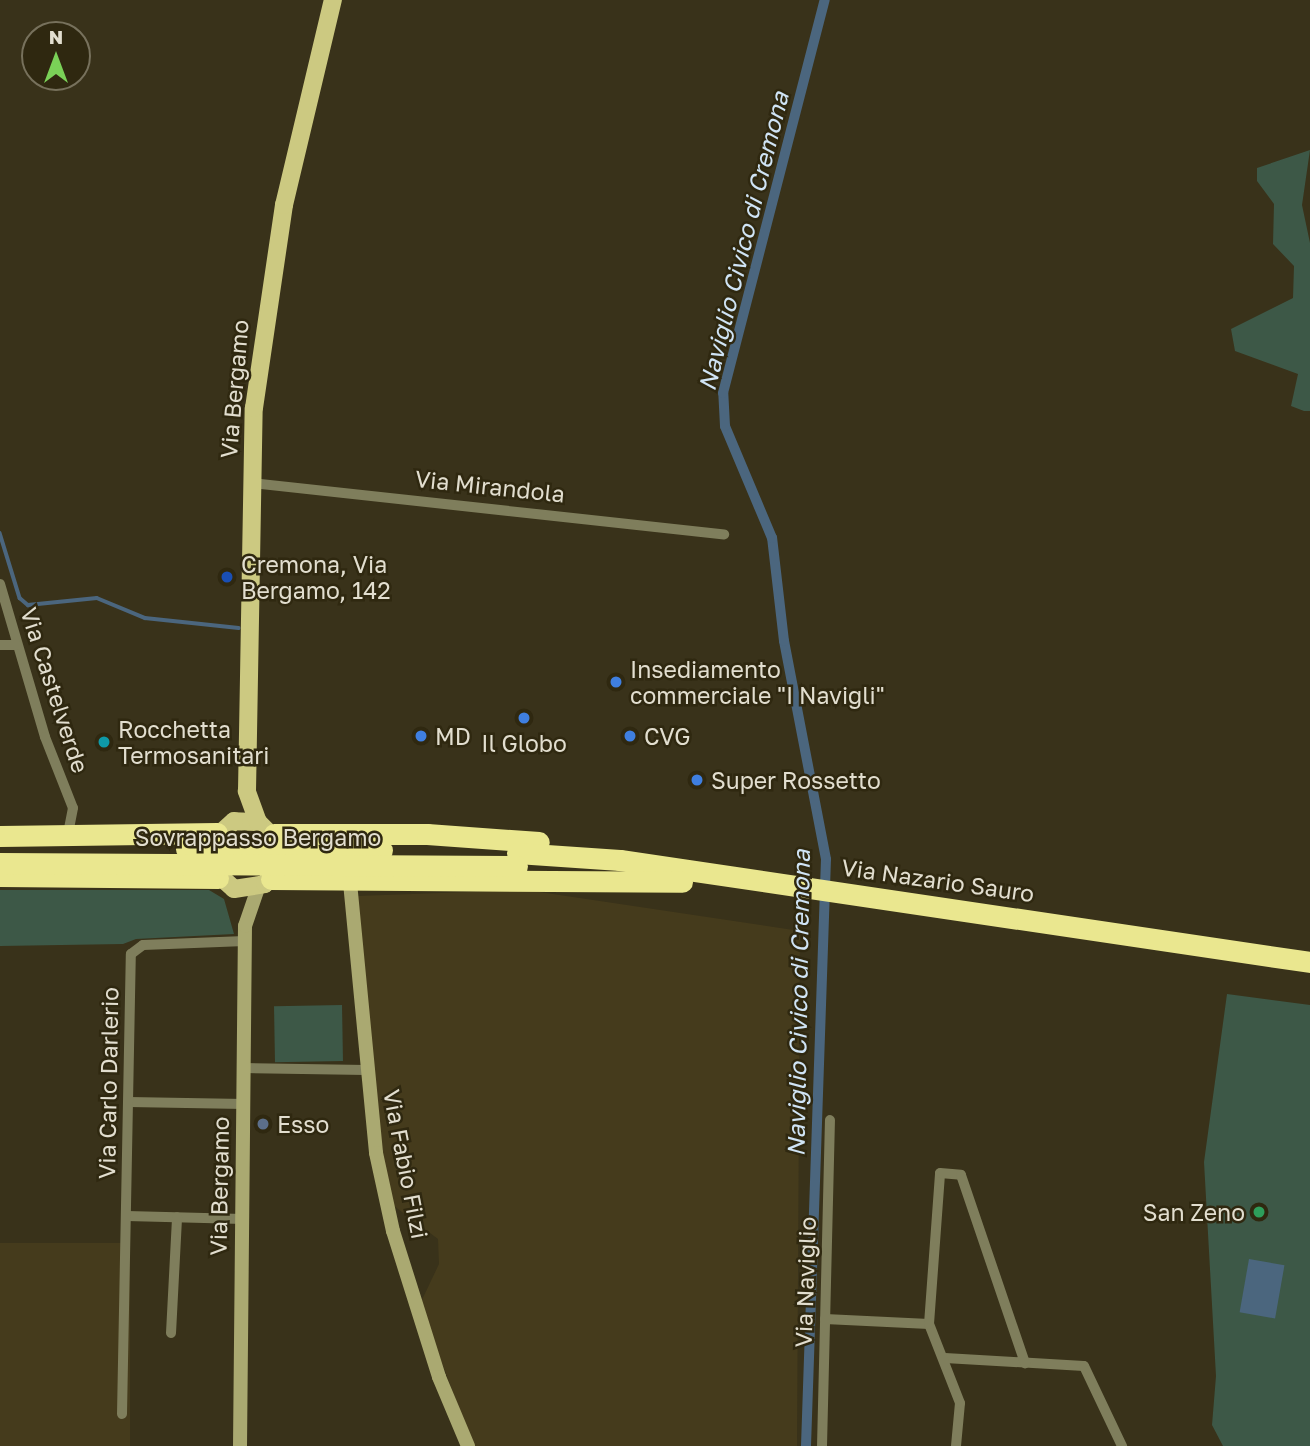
<!DOCTYPE html>
<html>
<head>
<meta charset="utf-8">
<style>
	body { margin:0 }
	#map { position:relative; width:1310px; height:1446px; overflow:hidden; background:#39321a; font-family:"Golos Text",sans-serif }
	div>[style] { position:absolute }
	[style*='--x'] { left:calc(var(--x)*1px); top:calc(var(--y)*1px); width:calc(var(--w)*1px); rotate:calc(var(--a)*1deg) }
	.built>* { inset:0; background:#453b1c; transform-origin:0 0 }
	.green>* { inset:0; background:#3d5847; transform-origin:0 0 }
	.water>* { inset:0; background:#4b667e; transform-origin:0 0 }
	.stream>* { height:3.5px; margin:-1.75px; padding:0 1.75px; transform-origin:1.75px; border-radius:1.75px; background:#4b667e }
	.canal>* { height:10px; margin:-5px; padding:0 5px; transform-origin:5px; border-radius:5px; background:#4b667e }
	.street>* { height:10px; margin:-5px; padding:0 5px; transform-origin:5px; border-radius:5px; background:#7f7e5c }
	.secondary>* { height:14px; margin:-7px; padding:0 7px; transform-origin:7px; border-radius:7px; background:#aaa971 }
	.primary>* { height:18px; margin:-9px; padding:0 9px; transform-origin:9px; border-radius:9px; background:#ccc981 }
	.highway>* { height:21px; margin:-10.5px; padding:0 10.5px; transform-origin:10.5px; border-radius:10.5px; background:#eae78f }
	.highway-bridge>* { height:21px; margin:-10.5px; padding:0 10.5px; transform-origin:10.5px; border-radius:10.5px; background:#eae78f }
	.dots>* { width:19px; height:19px; translate:-50% -50%; box-sizing:border-box; border:4px solid #2f2810; border-radius:50% }
	span { translate:-50% -50%; white-space:nowrap; text-align:center; line-height:1.15; -webkit-text-stroke:5px #2f2810; paint-order:stroke }
	.street-label { font-size:23px; color:#e2decf }
	.poi-label { font-size:23px; color:#e2decf }
	.left { translate:0 -50%; text-align:left }
	.right { translate:-100% -50%; text-align:right }
	.water-label { font-size:24px; color:#d0e4f5; font-style:italic }
	.north { position:absolute; left:21px; top:21px; width:70px; height:70px; box-sizing:border-box; background:#2f2810; border:2px solid #77715c; border-radius:50%; rotate:0deg; font-size:19px; font-weight:700; line-height:28px; text-align:center; color:#e2decf }
	.north::after { content:''; display:block; margin:auto; width:24px; height:32px; background:#7ad157; clip-path:polygon(50% 0,100% 100%,50% 72%,0 100%) }
</style>
</head>
<body>
<div id="map">
	<div class="built">
		<div style="clip-path:polygon(526px 890px,800px 931px,797px 1446px,473px 1446px,420px 1304px,439px 1264px,438px 1239px,390px 1203px,378px 1133px,357px 896px)"></div>
		<div style="left:0;top:1243px;width:130px;height:203px"></div>
	</div>
	<div class="green">
		<div style="clip-path:polygon(1310px 150px,1302px 205px,1310px 243px,1310px 411px,1304px 411px,1291px 406px,1298px 374px,1235px 351px,1231px 329px,1293px 298px,1294px 266px,1273px 244px,1274px 204px,1257px 181px,1257px 168px)"></div>
		<div style="clip-path:polygon(0 890px,209px 890px,224px 899px,234px 934px,136px 939px,123px 944px,0 946px)"></div>
		<div style="clip-path:polygon(1227px 994px,1310px 1005px,1310px 1446px,1223px 1446px,1212px 1425px,1216px 1376px,1204px 1162px)"></div>
		<div style="left:342px;top:1005px;width:56px;height:68px;rotate:89deg"></div>
	</div>
	<div class="water">
		<div style="left:1249px;top:1259px;width:36px;height:54px;rotate:10deg"></div>
	</div>
	<div class="stream">
		<div style="--x:0;--y:533;--w:68;--a:72.9"></div>
		<div style="--x:20;--y:598;--w:11;--a:41"></div>
		<div style="--x:28;--y:605;--w:69;--a:-5.8"></div>
		<div style="--x:97;--y:598;--w:52;--a:22.6"></div>
		<div style="--x:145;--y:618;--w:94;--a:6.1"></div>
	</div>
	<div class="canal">
		<div style="--x:806;--y:1446;--w:587;--a:-88.05"></div>
		<div style="--x:826;--y:859;--w:222;--a:-100.9"></div>
		<div style="--x:784;--y:641;--w:104;--a:-96.6"></div>
		<div style="--x:772;--y:538;--w:121;--a:-112.8"></div>
		<div style="--x:725;--y:426;--w:33;--a:-93"></div>
		<div style="--x:723;--y:393;--w:406;--a:-75.5"></div>
	</div>
	<div class="street">
		<div style="--x:251;--y:483;--w:476;--a:6.2"></div>
		<div style="--x:0;--y:584;--w:159;--a:73.6"></div>
		<div style="--x:45;--y:737;--w:76;--a:68.5"></div>
		<div style="--x:73;--y:808;--w:25;--a:101"></div>
		<div style="--x:0;--y:645;--w:17;--a:0"></div>
		<div style="--x:244;--y:1068;--w:122;--a:0.9"></div>
		<div style="--x:129;--y:1102;--w:115;--a:1"></div>
		<div style="--x:127;--y:1216;--w:116;--a:1.5"></div>
		<div style="--x:825;--y:1319;--w:104;--a:2.8"></div>
		<div style="--x:171;--y:1333;--w:116;--a:-87"></div>
		<div style="--x:945;--y:1358;--w:139;--a:3.3"></div>
		<div style="--x:1084;--y:1366;--w:89;--a:64.6"></div>
		<div style="--x:122;--y:1414;--w:460;--a:-88.9"></div>
		<div style="--x:131;--y:954;--w:15;--a:-37"></div>
		<div style="--x:143;--y:945;--w:102;--a:-2.2"></div>
		<div style="--x:822;--y:1446;--w:326;--a:-88.6"></div>
		<div style="--x:956;--y:1446;--w:43;--a:-84.7"></div>
		<div style="--x:960;--y:1403;--w:85;--a:-111.4"></div>
		<div style="--x:929;--y:1324;--w:151;--a:-85.8"></div>
		<div style="--x:940;--y:1173;--w:21;--a:5"></div>
		<div style="--x:961;--y:1175;--w:199;--a:71.2"></div>
	</div>
	<div class="secondary">
		<div style="--x:349;--y:872;--w:282;--a:84.5"></div>
		<div style="--x:376;--y:1153;--w:80;--a:77.7"></div>
		<div style="--x:393;--y:1231;--w:153;--a:72.5"></div>
		<div style="--x:439;--y:1377;--w:75;--a:67.2"></div>
		<div style="--x:240;--y:1446;--w:520;--a:-89.45"></div>
		<div style="--x:245;--y:926;--w:40;--a:-71.1"></div>
	</div>
	<div class="primary">
		<div style="--x:258;--y:822;--w:24;--a:-178"></div>
		<div style="--x:234;--y:821;--w:30;--a:138"></div>
		<div style="--x:212;--y:841;--w:29;--a:88"></div>
		<div style="--x:213;--y:870;--w:28;--a:42"></div>
		<div style="--x:234;--y:889;--w:31;--a:-9"></div>
		<div style="--x:265;--y:884;--w:27;--a:-56"></div>
		<div style="--x:280;--y:862;--w:20;--a:-96"></div>
		<div style="--x:278;--y:842;--w:28;--a:-135"></div>
		<div style="--x:258;--y:822;--w:33;--a:-110"></div>
		<div style="--x:247;--y:791;--w:383;--a:-89"></div>
		<div style="--x:254;--y:408;--w:205;--a:-81.6"></div>
		<div style="--x:284;--y:205;--w:211;--a:-76.6"></div>
	</div>
	<div class="highway">
		<div style="--x:274;--y:834;--w:153;--a:0"></div>
		<div style="--x:427;--y:834;--w:112;--a:4.1"></div>
		<div style="--x:0;--y:836;--w:217;--a:-0.8"></div>
		<div style="--x:517;--y:853;--w:103;--a:3.9"></div>
		<div style="--x:620;--y:860;--w:697;--a:8.41"></div>
		<div style="--x:0;--y:876;--w:218;--a:0.5"></div>
		<div style="--x:271;--y:879;--w:411;--a:0.4"></div>
	</div>
	<div class="highway-bridge">
		<div style="--x:186;--y:849;--w:196;--a:0.3"></div>
		<div style="--x:0;--y:863;--w:517;--a:0.33"></div>
	</div>
	<div class="dots">
		<div style="left:227px;top:577px;background:#1a4fb4"></div>
		<div style="left:616px;top:682px;background:#3f7fe0"></div>
		<div style="left:524px;top:718px;background:#3f7fe0"></div>
		<div style="left:421px;top:736px;background:#3f7fe0"></div>
		<div style="left:630px;top:736px;background:#3f7fe0"></div>
		<div style="left:104px;top:742px;background:#0f9aa8"></div>
		<div style="left:697px;top:780px;background:#3f7fe0"></div>
		<div style="left:263px;top:1124px;background:#5c6f8a"></div>
		<div style="left:1259px;top:1212px;background:#2e9e5b"></div>
	</div>
	<div class="street-label">
		<span style="left:234px;top:389px;rotate:-85deg">Via Bergamo</span>
		<span style="left:490px;top:486px;rotate:6deg">Via Mirandola</span>
		<span style="left:55px;top:690px;rotate:72deg">Via Castelverde</span>
		<span style="left:258px;top:837px">Sovrappasso Bergamo</span>
		<span style="left:938px;top:880px;rotate:8deg">Via Nazario Sauro</span>
		<span style="left:108px;top:1083px;rotate:-89deg">Via Carlo Darlerio</span>
		<span style="left:406px;top:1164px;rotate:79deg">Via Fabio Filzi</span>
		<span style="left:219px;top:1186px;rotate:-89deg">Via Bergamo</span>
		<span style="left:805px;top:1282px;rotate:-88deg">Via Naviglio</span>
	</div>
	<div class="poi-label">
		<span class="left" style="left:241px;top:577px">Cremona, Via<br>Bergamo, 142</span>
		<span class="left" style="left:630px;top:682px">Insediamento<br>commerciale "I Navigli"</span>
		<span class="left" style="left:118px;top:742px">Rocchetta<br>Termosanitari</span>
		<span class="left" style="left:435px;top:736px">MD</span>
		<span class="left" style="left:644px;top:736px">CVG</span>
		<span style="left:524px;top:743px">Il Globo</span>
		<span class="left" style="left:711px;top:780px">Super Rossetto</span>
		<span class="left" style="left:277px;top:1124px">Esso</span>
		<span class="right" style="left:1245px;top:1212px">San Zeno</span>
	</div>
	<div class="water-label">
		<span style="left:743px;top:241px;rotate:-76deg">Naviglio Civico di Cremona</span>
		<span style="left:798px;top:1003px;rotate:-89deg">Naviglio Civico di Cremona</span>
	</div>
	<div class="north">N</div>
</div>
</body>
</html>
